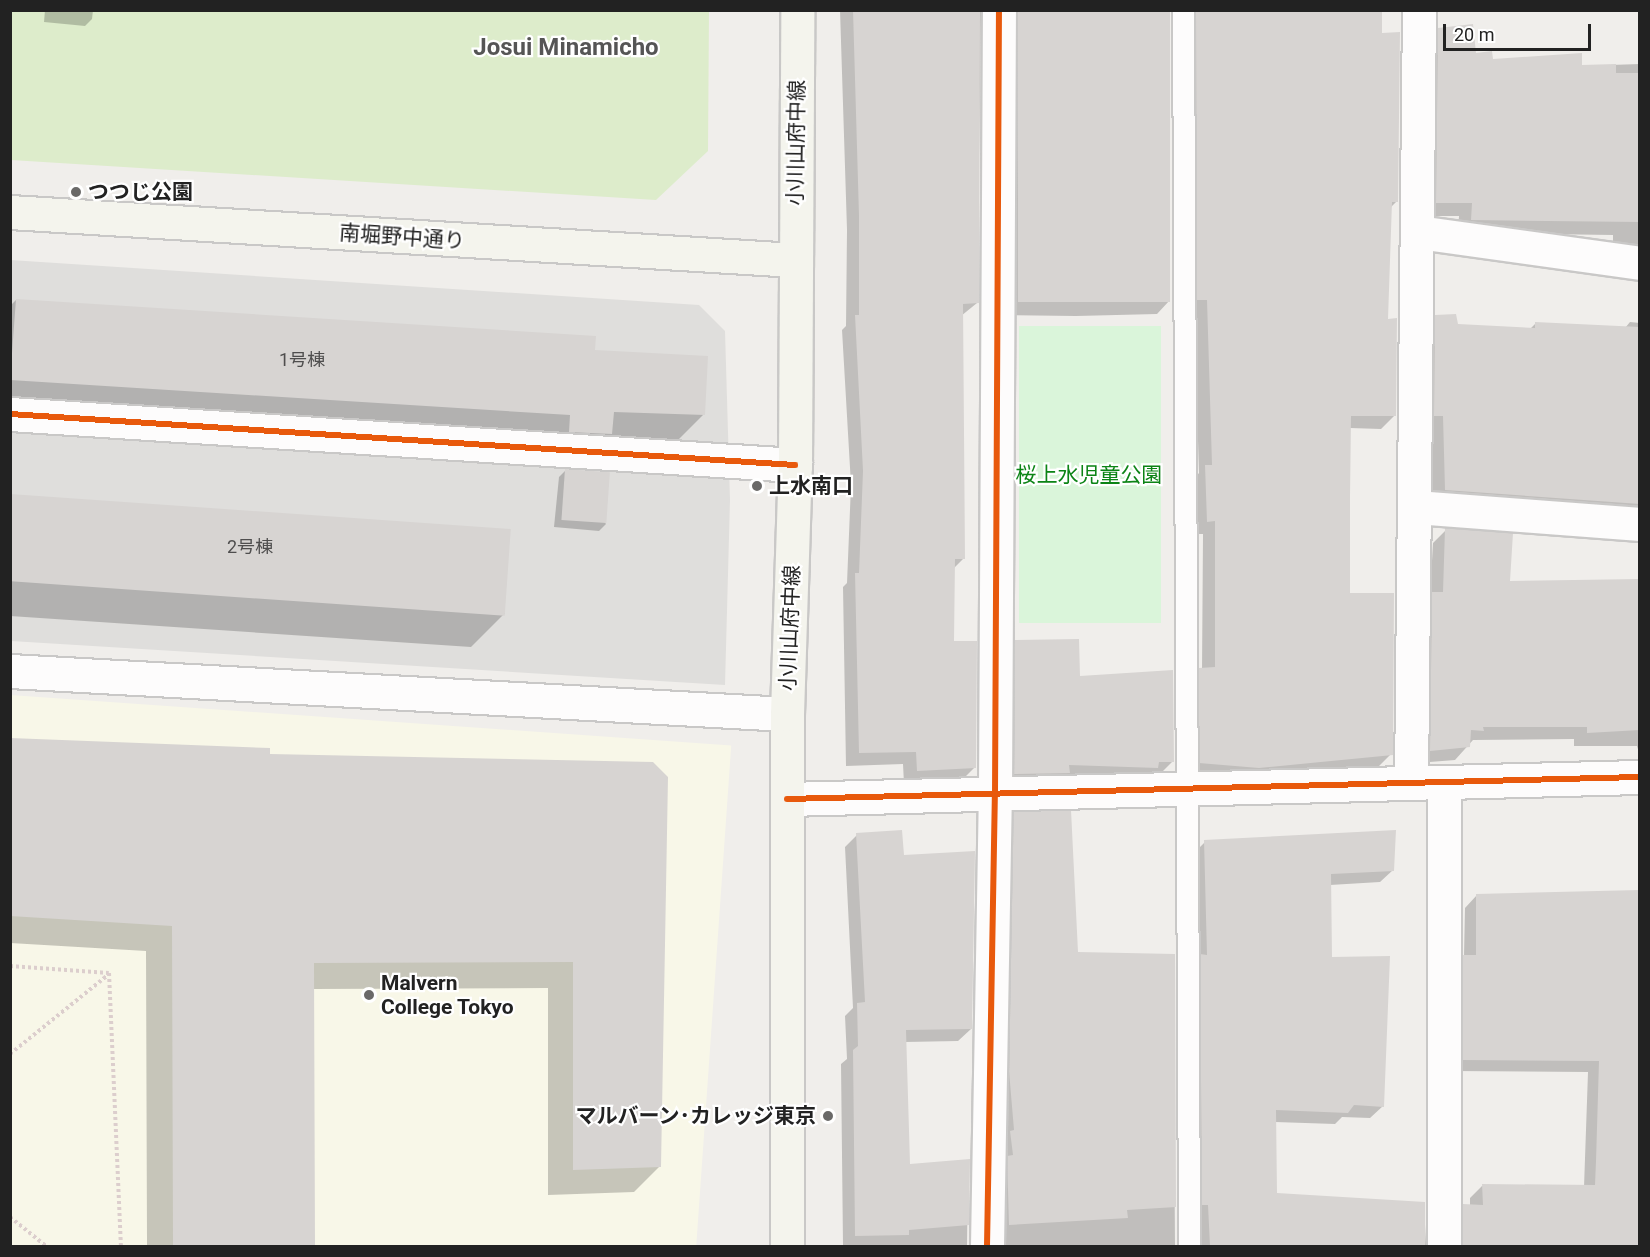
<!DOCTYPE html>
<html>
<head>
<meta charset="utf-8">
<style>
	body { margin:0 }
	#map { position:relative; width:1650px; height:1257px; overflow:hidden; background:#f0eeeb; font-family:Roboto,"Noto Sans JP",sans-serif }
	div>[style] { position:absolute }
	[style*='--x'] { left:calc(var(--x)*1px); top:calc(var(--y)*1px); width:calc(var(--w)*1px); rotate:calc(var(--a)*1deg) }
	.residential>* { inset:0; background:#dfdedc }
	.education>* { inset:0; background:#f8f7e8; transform-origin:0 0 }
	.grass>* { inset:0; background:#ddeccb }
	.park>* { inset:0; background:#daf5da; transform-origin:0 0 }
	.shadow>* { inset:0; background:#0003 }
	.building>* { inset:0; background:#d7d4d2; transform-origin:0 0 }
	.path>* { height:4px; margin-top:-2px; transform-origin:0; background:repeating-linear-gradient(90deg,#dccecd 0 3px,transparent 0 6px) }
	.roads { filter:drop-shadow(2px 0 #c9c8c7) drop-shadow(-2px 0 #c9c8c7) drop-shadow(0 2px #c9c8c7) drop-shadow(0 -2px #c9c8c7) }
	.lane>* { height:21px; margin:-10.5px; padding:0 10.5px; transform-origin:10.5px; border-radius:10.5px; background:#fdfcfc }
	.street>* { height:33px; margin:-16.5px; padding:0 16.5px; transform-origin:16.5px; border-radius:16.5px; background:#fdfcfc }
	.secondary>* { height:33px; margin:-16.5px; padding:0 16.5px; transform-origin:16.5px; border-radius:16.5px; background:#f4f4ed }
	.cycleway>* { height:6px; margin:-3px; padding:0 3px; transform-origin:3px; border-radius:3px; background:#e8590c }
	.dots>* { width:16px; height:16px; translate:-50% -50%; box-sizing:border-box; border:3px solid #fff; border-radius:50% }
	span { translate:-50% -50%; white-space:nowrap; text-align:center; line-height:1.15; -webkit-text-stroke:4.5px #fff; paint-order:stroke }
	.number-label { font-size:18px; color:#4f4e4e }
	.number-label span { -webkit-text-stroke-width:0 }
	.street-label { font-size:21px; color:#222 }
	.poi-label { font-size:21px; color:#222; font-weight:700 }
	.left { translate:0 -50%; text-align:left }
	.right { translate:-100% -50%; text-align:right }
	.park-label { font-size:21px; color:#0c8416 }
	.quarter-label { font-size:24px; color:#555; font-weight:700 }
	.frame { position:absolute; inset:0; border:12px solid #222; pointer-events:none }
	.scale { position:absolute; left:1443px; top:24px; width:148px; height:27px; box-sizing:border-box; border:3px solid #222; border-top:0; padding-left:8px; font-size:18px; line-height:21px; white-space:nowrap; color:#222; -webkit-text-stroke:4px #fff; paint-order:stroke }
</style>
</head>
<body>
<div id="map">
	<div class="residential">
		<div style="clip-path:polygon(10px 260px,699px 305px,725px 331px,730px 500px,725px 685px,11px 641px)"></div>
	</div>
	<div class="education">
		<div style="left:10px;top:695px;width:723px;height:551px;rotate:4deg"></div>
	</div>
	<div class="grass">
		<div style="clip-path:polygon(10px 11px,709px 11px,708px 151px,656px 200px,11px 160px)"></div>
	</div>
	<div class="park">
		<div style="left:1019px;top:326px;width:142px;height:297px"></div>
	</div>
	<div class="shadow">
		<div style="clip-path:polygon(45px 10px,93px 10px,92px 19px,85px 26px,44px 22px)"></div>
		<div style="clip-path:polygon(840px 10px,981px 10px,977px 303px,961px 316px,963px 559px,954px 568px,952px 643px,975px 767px,962px 780px,904px 784px,903px 764px,846px 766px,843px 587px,847px 583px,851px 485px,842px 330px,846px 326px,847px 230px)"></div>
		<div style="clip-path:polygon(997px 10px,1380px 10px,1397px 201px,1390px 208px,1386px 321px,1395px 415px,1381px 429px,1350px 428px,1349px 595px,1391px 754px,1378px 767px,1245px 780px,1187px 776px,1186px 683px,1202px 670px,1203px 534px,1195px 534px,1193px 480px,1199px 473px,1194px 313px,1176px 11px,1169px 12px,1170px 300px,1157px 314px,1076px 316px,1004px 315px)"></div>
		<div style="clip-path:polygon(1438px 29px,1475px 55px,1491px 60px,1580px 66px,1640px 64px,1640px 255px,1613px 249px,1613px 235px,1458px 233px,1459px 216px,1423px 216px,1424px 43px)"></div>
		<div style="clip-path:polygon(16px 300px,593px 352px,704px 414px,672px 446px,10px 413px,10px 306px)"></div>
		<div style="clip-path:polygon(1435px 317px,1457px 326px,1530px 329px,1536px 323px,1625px 328px,1630px 322px,1640px 323px,1640px 514px,1431px 504px,1421px 331px)"></div>
		<div style="clip-path:polygon(566px 470px,606px 524px,599px 531px,554px 527px,559px 477px)"></div>
		<div style="clip-path:polygon(10px 495px,505px 613px,471px 647px,10px 616px)"></div>
		<div style="clip-path:polygon(1446px 530px,1509px 582px,1640px 582px,1640px 756px,1637px 746px,1574px 746px,1574px 739px,1473px 740px,1455px 760px,1417px 763px,1419px 607px,1430px 596px,1433px 543px)"></div>
		<div style="clip-path:polygon(1015px 642px,1172px 762px,1160px 774px,1002px 786px,1003px 654px)"></div>
		<div style="clip-path:polygon(10px 739px,268px 755px,652px 763px,660px 1166px,634px 1192px,548px 1195px,548px 988px,313px 989px,314px 1246px,147px 1246px,146px 951px,10px 943px)"></div>
		<div style="clip-path:polygon(1014px 813px,1077px 953px,1173px 955px,1175px 1246px,994px 1246px,1002px 826px)"></div>
		<div style="clip-path:polygon(857px 835px,903px 857px,971px 1029px,958px 1041px,905px 1042px,909px 1165px,968px 1160px,967px 1246px,843px 1246px,841px 1064px,847px 1059px,845px 1016px,853px 1008px,845px 847px)"></div>
		<div style="clip-path:polygon(1205px 842px,1393px 870px,1380px 882px,1330px 885px,1330px 958px,1383px 1106px,1370px 1118px,1342px 1117px,1335px 1124px,1275px 1122px,1276px 1195px,1424px 1203px,1426px 1246px,1190px 1246px,1193px 854px)"></div>
		<div style="clip-path:polygon(1640px 891px,1640px 1246px,1450px 1246px,1451px 1217px,1463px 1205px,1470px 1206px,1470px 1198px,1482px 1186px,1584px 1187px,1588px 1072px,1451px 1071px,1451px 969px,1464px 956px,1465px 908px,1477px 895px)"></div>
	</div>
	<div class="building">
		<div style="clip-path:polygon(853px 10px,980px 10px,979px 303px,963px 304px,965px 559px,955px 559px,954px 641px,977px 641px,976px 768px,917px 771px,916px 752px,859px 753px,855px 573px,859px 573px,863px 471px,855px 315px,859px 315px,859px 216px)"></div>
		<div style="left:1018px;top:10px;width:152px;height:292px"></div>
		<div style="clip-path:polygon(1196px 10px,1382px 10px,1382px 33px,1400px 32px,1398px 202px,1392px 202px,1388px 319px,1397px 318px,1396px 416px,1351px 416px,1350px 497px,1350px 593px,1394px 593px,1393px 755px,1259px 768px,1199px 763px,1199px 668px,1215px 667px,1215px 521px,1207px 522px,1205px 465px,1212px 465px,1207px 300px,1197px 300px)"></div>
		<div style="clip-path:polygon(1473px 24px,1476px 53px,1492px 51px,1493px 59px,1582px 53px,1582px 65px,1616px 64px,1616px 73px,1640px 73px,1640px 222px,1471px 220px,1472px 203px,1436px 203px,1438px 28px)"></div>
		<div style="clip-path:polygon(16px 299px,596px 336px,595px 350px,708px 356px,705px 415px,614px 412px,612px 434px,569px 432px,570px 415px,10px 380px)"></div>
		<div style="clip-path:polygon(1456px 314px,1458px 324px,1535px 328px,1535px 322px,1640px 327px,1640px 504px,1445px 490px,1443px 416px,1434px 416px,1435px 315px)"></div>
		<div style="left:565px;top:469px;width:45px;height:51px;rotate:4deg"></div>
		<div style="left:10px;top:494px;width:502px;height:87px;rotate:4deg"></div>
		<div style="clip-path:polygon(1445px 528px,1513px 533px,1510px 581px,1640px 579px,1640px 730px,1587px 733px,1587px 727px,1483px 727px,1484px 731px,1471px 730px,1470px 747px,1430px 751px,1432px 592px,1443px 592px)"></div>
		<div style="clip-path:polygon(1079px 639px,1080px 676px,1173px 670px,1174px 762px,1159px 762px,1158px 768px,1069px 765px,1070px 773px,1014px 774px,1015px 640px)"></div>
		<div style="clip-path:polygon(10px 738px,270px 748px,270px 754px,653px 762px,668px 777px,661px 1167px,573px 1170px,573px 962px,314px 963px,315px 1246px,173px 1246px,172px 926px,10px 916px)"></div>
		<div style="clip-path:polygon(1071px 810px,1078px 952px,1175px 954px,1176px 1207px,1127px 1210px,1128px 1218px,1009px 1225px,1007px 1156px,1013px 1155px,1010px 1131px,1014px 1130px,1009px 1071px,1013px 812px)"></div>
		<div style="clip-path:polygon(902px 830px,904px 855px,975px 851px,972px 1029px,906px 1030px,910px 1164px,970px 1159px,969px 1225px,909px 1230px,909px 1235px,855px 1236px,853px 1050px,858px 1046px,857px 1003px,865px 1002px,856px 833px)"></div>
		<div style="clip-path:polygon(1396px 830px,1394px 871px,1331px 874px,1332px 957px,1390px 956px,1384px 1107px,1354px 1105px,1348px 1113px,1276px 1110px,1277px 1193px,1425px 1202px,1425px 1246px,1210px 1246px,1208px 1205px,1202px 1205px,1200px 954px,1207px 955px,1204px 840px)"></div>
		<div style="clip-path:polygon(1640px 890px,1640px 1246px,1463px 1246px,1463px 1204px,1483px 1205px,1482px 1184px,1595px 1185px,1596px 1161px,1599px 1061px,1463px 1060px,1463px 955px,1476px 955px,1476px 894px)"></div>
	</div>
	<div class="path">
		<div style="--x:10;--y:966;--w:99;--a:4"></div>
		<div style="--x:109;--y:973;--w:273;--a:87.5"></div>
		<div style="--x:10;--y:1054;--w:126;--a:-38.9"></div>
		<div style="--x:10;--y:1217;--w:46;--a:38.9"></div>
	</div>
	<div class="roads">
		<div class="lane">
			<div style="--x:1183;--y:10;--w:1236;--a:89.72"></div>
		</div>
		<div class="street">
			<div style="--x:1418;--y:232;--w:224;--a:7.9"></div>
			<div style="--x:10;--y:414;--w:787;--a:3.72"></div>
			<div style="--x:1415;--y:507;--w:226;--a:4.3"></div>
			<div style="--x:10;--y:671;--w:778;--a:3.17"></div>
			<div style="--x:1411;--y:783;--w:773;--a:-89.41"></div>
			<div style="--x:787;--y:799;--w:853;--a:-1.48"></div>
			<div style="--x:987;--y:1246;--w:452;--a:-89"></div>
			<div style="--x:995;--y:794;--w:784;--a:-89.71"></div>
			<div style="--x:1444;--y:1246;--w:464;--a:-90"></div>
		</div>
		<div class="secondary">
			<div style="--x:10;--y:212;--w:785;--a:3.5"></div>
			<div style="--x:787;--y:1246;--w:532;--a:-90"></div>
			<div style="--x:787;--y:714;--w:249;--a:-88.2"></div>
			<div style="--x:795;--y:465;--w:455;--a:-89.7"></div>
		</div>
	</div>
	<div class="cycleway">
		<div style="--x:10;--y:414;--w:787;--a:3.72"></div>
		<div style="--x:787;--y:799;--w:853;--a:-1.48"></div>
		<div style="--x:987;--y:1246;--w:452;--a:-89"></div>
		<div style="--x:995;--y:794;--w:784;--a:-89.71"></div>
	</div>
	<div class="dots">
		<div style="left:76px;top:192px;background:#6a6968"></div>
		<div style="left:757px;top:486px;background:#6a6968"></div>
		<div style="left:369px;top:995px;background:#6a6968"></div>
		<div style="left:828px;top:1116px;background:#6a6968"></div>
	</div>
	<div class="number-label">
		<span style="left:302px;top:360px">1号棟</span>
		<span style="left:250px;top:547px">2号棟</span>
	</div>
	<div class="street-label">
		<span style="left:796px;top:143px;rotate:-89deg">小川山府中線</span>
		<span style="left:402px;top:237px;rotate:4deg">南堀野中通り</span>
		<span style="left:790px;top:628px;rotate:-88deg">小川山府中線</span>
	</div>
	<div class="poi-label">
		<span class="left" style="left:88px;top:192px">つつじ公園</span>
		<span class="left" style="left:769px;top:486px">上水南口</span>
		<span class="left" style="left:381px;top:995px">Malvern<br>College Tokyo</span>
		<span class="right" style="left:816px;top:1116px">マルバーン･カレッジ東京</span>
	</div>
	<div class="park-label">
		<span style="left:1089px;top:475px">桜上水児童公園</span>
	</div>
	<div class="quarter-label">
		<span style="left:566px;top:48px">Josui Minamicho</span>
	</div>
	<div class="frame"></div>
	<div class="scale">20 m</div>
</div>
</body>
</html>
